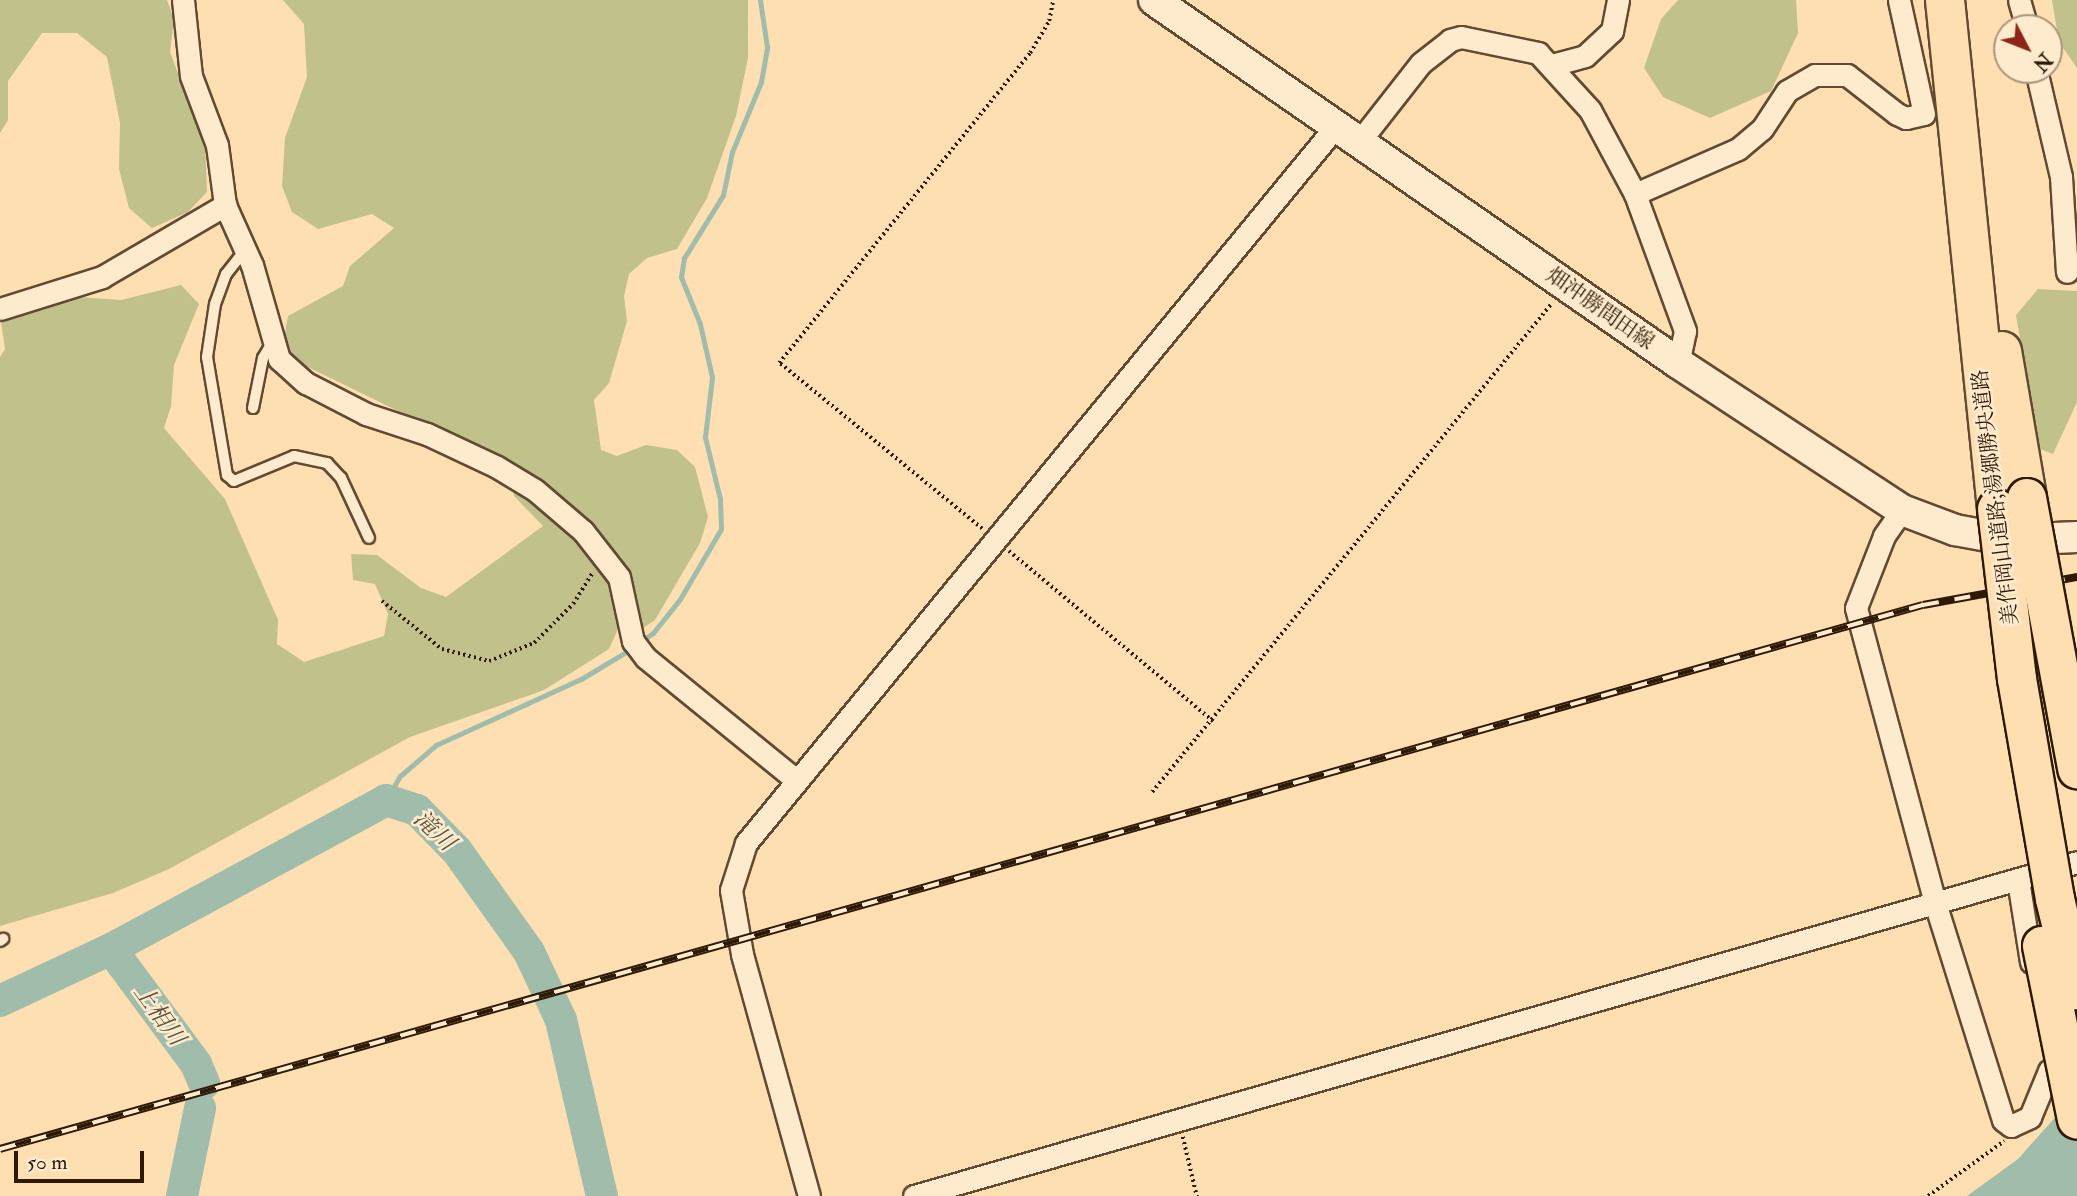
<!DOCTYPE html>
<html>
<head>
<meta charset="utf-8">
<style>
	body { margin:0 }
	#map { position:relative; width:2077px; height:1196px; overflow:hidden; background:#fedfb1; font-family:"IM FELL Double Pica","Noto Serif JP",serif }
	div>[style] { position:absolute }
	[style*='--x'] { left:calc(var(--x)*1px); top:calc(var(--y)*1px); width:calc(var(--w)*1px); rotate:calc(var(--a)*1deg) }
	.green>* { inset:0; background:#c0c18b }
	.water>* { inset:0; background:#a0bdab }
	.stream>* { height:5px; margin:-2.5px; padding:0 2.5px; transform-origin:2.5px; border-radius:2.5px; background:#a0bdab }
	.river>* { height:32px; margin:-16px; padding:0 16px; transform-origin:16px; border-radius:16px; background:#a0bdab }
	.path>* { height:3.5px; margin-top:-1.75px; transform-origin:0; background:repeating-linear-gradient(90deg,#2e1907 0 2px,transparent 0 5.5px) }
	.roads { filter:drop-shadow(2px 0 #624a32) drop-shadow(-2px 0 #624a32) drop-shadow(0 2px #624a32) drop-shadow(0 -2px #624a32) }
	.lane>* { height:10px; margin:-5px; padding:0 5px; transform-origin:5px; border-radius:5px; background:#feeacc }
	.street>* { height:21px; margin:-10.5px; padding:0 10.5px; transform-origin:10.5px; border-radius:10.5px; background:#feeacc }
	.secondary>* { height:30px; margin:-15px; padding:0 15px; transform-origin:15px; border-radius:15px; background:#feeacc }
	.highway>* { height:38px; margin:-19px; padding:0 19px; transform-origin:19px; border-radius:19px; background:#fedfb1 }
	.rail>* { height:8px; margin-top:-4px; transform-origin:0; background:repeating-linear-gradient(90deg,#feeacc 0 16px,#2e1907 0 32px); box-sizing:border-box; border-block:2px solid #2e1907 }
	.bridges { filter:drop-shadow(2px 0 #2e1907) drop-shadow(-2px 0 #2e1907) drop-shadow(0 2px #2e1907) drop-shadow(0 -2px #2e1907) }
	.highway-bridge>* { height:38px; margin:-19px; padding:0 19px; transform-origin:19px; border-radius:19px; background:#fedfb1 }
	span { translate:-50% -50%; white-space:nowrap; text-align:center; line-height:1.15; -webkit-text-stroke:5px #feeacc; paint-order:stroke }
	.street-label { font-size:21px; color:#2e1907 }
	.water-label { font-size:23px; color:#565240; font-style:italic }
	.north { position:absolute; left:1993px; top:14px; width:70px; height:70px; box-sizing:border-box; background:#feeacc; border:2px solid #ab967d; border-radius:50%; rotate:132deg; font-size:19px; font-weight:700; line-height:28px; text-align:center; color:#2e1907 }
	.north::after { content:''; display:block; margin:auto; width:24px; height:32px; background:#8f2418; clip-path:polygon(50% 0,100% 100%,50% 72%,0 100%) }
	.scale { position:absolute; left:14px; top:1151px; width:130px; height:32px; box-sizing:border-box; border:4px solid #2e1907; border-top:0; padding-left:9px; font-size:21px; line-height:24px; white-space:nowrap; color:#2e1907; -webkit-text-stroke:5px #feeacc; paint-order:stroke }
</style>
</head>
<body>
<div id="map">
	<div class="green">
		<div style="clip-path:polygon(0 0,167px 0,174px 19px,170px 52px,205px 145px,207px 192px,188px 212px,152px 228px,129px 208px,119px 169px,120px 123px,107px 57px,77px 33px,42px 33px,8px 81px,8px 120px,0 133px)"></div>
		<div style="clip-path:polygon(283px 0,748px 0,748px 58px,736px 116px,707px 198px,677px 249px,647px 258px,629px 274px,624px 296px,627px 321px,609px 383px,594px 400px,601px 450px,617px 456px,646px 445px,677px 450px,695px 467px,708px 517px,700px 543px,655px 620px,643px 628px,635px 620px,619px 627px,609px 649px,544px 690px,410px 737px,169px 869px,113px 893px,0 926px,0 357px,5px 349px,1px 321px,29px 303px,77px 297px,121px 300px,181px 285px,199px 304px,174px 365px,171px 406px,164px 428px,225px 499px,278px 620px,277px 644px,304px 662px,384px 636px,388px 614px,375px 584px,353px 580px,351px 554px,377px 555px,421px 588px,446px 597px,543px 526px,514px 496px,509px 465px,281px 354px,288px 316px,343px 286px,350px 266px,394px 228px,372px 214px,318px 229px,292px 212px,282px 186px,285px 138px,307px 77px,304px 24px)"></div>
		<div style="clip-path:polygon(1678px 0,1796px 0,1798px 33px,1771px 91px,1710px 118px,1663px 97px,1644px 68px,1661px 19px)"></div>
		<div style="clip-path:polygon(2052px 0,2077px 0,2077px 68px,2059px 42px)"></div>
		<div style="clip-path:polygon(2038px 289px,2077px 291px,2077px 402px,2053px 454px,2038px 448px,2016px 315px)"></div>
	</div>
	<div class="water">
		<div style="clip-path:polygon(2077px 1093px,2077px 1196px,1967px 1196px,2018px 1159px)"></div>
	</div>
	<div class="stream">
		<div style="--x:639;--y:643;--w:17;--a:-36"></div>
		<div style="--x:653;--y:633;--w:43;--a:-51.5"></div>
		<div style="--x:680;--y:599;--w:81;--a:-59.6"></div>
		<div style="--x:721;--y:529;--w:30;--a:-92"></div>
		<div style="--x:720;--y:499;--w:64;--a:-103.6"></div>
		<div style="--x:705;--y:437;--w:60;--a:-83.3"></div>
		<div style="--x:712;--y:377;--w:54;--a:-102.8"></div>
		<div style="--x:700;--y:324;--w:51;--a:-112"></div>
		<div style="--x:681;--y:277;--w:19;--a:-81"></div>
		<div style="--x:684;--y:258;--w:74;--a:-58.2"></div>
		<div style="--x:723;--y:195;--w:44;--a:-78.2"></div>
		<div style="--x:732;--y:152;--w:76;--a:-67.5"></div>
		<div style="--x:761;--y:82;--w:36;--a:-80"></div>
		<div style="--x:767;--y:47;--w:48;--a:-98.5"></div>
		<div style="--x:386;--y:800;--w:28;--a:-60"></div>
		<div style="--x:400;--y:776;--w:48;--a:-40.7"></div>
		<div style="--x:436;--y:745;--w:159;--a:-24.5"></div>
		<div style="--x:581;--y:679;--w:58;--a:-31"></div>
	</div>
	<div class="river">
		<div style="--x:111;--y:949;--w:143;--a:53.5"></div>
		<div style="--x:196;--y:1064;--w:21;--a:67"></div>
		<div style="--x:0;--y:1001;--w:123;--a:-25.1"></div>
		<div style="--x:111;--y:949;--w:313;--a:-28.4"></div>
		<div style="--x:386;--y:800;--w:33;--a:18"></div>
		<div style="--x:417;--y:810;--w:57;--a:45.7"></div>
		<div style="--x:457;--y:851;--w:124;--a:54.5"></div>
		<div style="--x:529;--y:952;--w:75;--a:64.8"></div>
		<div style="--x:561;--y:1020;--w:181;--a:76.9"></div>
		<div style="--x:182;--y:1196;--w:90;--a:-78.4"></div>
	</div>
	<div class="path">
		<div style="--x:982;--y:529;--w:262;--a:-140.7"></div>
		<div style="--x:779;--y:363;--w:399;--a:-51"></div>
		<div style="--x:1030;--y:53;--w:37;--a:-59"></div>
		<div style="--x:1049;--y:21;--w:21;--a:-79"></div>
		<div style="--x:1009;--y:551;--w:266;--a:39.8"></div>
		<div style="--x:382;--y:601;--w:77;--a:38.7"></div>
		<div style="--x:442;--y:649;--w:49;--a:14.3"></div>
		<div style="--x:489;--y:661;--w:48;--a:-21.8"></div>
		<div style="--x:534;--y:643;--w:55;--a:-45"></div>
		<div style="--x:573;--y:604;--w:36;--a:-58"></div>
		<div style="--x:1152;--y:792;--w:632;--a:-50.72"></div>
		<div style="--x:1183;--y:1137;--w:61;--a:76.7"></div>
		<div style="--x:1928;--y:1196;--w:94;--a:-35.9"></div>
	</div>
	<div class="roads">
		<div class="lane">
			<div style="--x:245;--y:250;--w:31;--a:128"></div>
			<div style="--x:226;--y:274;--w:32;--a:110"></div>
			<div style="--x:215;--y:304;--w:54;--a:98.6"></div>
			<div style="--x:207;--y:357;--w:120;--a:80.4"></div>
			<div style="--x:227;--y:475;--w:9;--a:41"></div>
			<div style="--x:234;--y:481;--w:65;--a:-22.6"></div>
			<div style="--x:294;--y:456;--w:34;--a:12"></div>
			<div style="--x:327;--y:463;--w:21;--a:47"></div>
			<div style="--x:341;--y:478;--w:66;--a:65"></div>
			<div style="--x:253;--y:408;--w:51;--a:-78.7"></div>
			<div style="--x:263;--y:358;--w:17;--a:-59"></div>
			<div style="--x:0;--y:941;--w:4;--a:-34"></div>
		</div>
		<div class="street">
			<div style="--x:183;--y:0;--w:76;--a:84"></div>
			<div style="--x:191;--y:76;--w:74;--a:69.4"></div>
			<div style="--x:217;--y:145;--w:61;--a:82.4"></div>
			<div style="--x:225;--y:205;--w:66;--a:65.8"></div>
			<div style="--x:252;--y:265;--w:98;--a:74"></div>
			<div style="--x:279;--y:359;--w:36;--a:42"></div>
			<div style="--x:306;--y:383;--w:68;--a:27.3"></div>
			<div style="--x:366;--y:414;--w:64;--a:18.2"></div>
			<div style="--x:427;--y:434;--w:77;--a:25.2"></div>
			<div style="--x:497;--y:467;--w:44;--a:31.2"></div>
			<div style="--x:535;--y:490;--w:63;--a:40.5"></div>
			<div style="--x:583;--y:531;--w:58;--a:52"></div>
			<div style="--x:619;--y:577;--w:66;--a:77.7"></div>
			<div style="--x:633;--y:641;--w:21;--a:53"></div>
			<div style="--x:646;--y:658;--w:193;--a:39.1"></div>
			<div style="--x:2019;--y:0;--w:29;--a:74"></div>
			<div style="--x:1552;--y:65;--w:34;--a:-15"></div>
			<div style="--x:1585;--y:56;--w:37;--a:-43"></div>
			<div style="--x:1612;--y:31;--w:32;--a:-79"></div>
			<div style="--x:2036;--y:70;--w:110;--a:76.8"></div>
			<div style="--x:2061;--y:177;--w:95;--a:86.4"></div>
			<div style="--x:1359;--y:142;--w:100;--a:-51.9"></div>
			<div style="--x:1421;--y:63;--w:37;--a:-38"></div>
			<div style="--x:1450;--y:40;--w:11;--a:-15"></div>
			<div style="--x:1461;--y:37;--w:79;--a:11.7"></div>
			<div style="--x:1538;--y:53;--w:77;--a:47.6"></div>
			<div style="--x:1590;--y:110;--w:95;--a:61.8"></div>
			<div style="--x:1635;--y:194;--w:146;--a:69.9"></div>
			<div style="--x:1685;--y:331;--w:33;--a:102"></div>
			<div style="--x:1635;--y:194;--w:112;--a:-23.6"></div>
			<div style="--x:1738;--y:149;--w:31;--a:-40"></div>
			<div style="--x:1762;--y:129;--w:45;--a:-56.7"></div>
			<div style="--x:1787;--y:91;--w:32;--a:-30"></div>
			<div style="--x:1815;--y:75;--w:32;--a:0"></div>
			<div style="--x:1847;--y:75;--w:63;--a:38"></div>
			<div style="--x:1897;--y:114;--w:10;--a:24"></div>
			<div style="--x:1906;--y:118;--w:18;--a:-13"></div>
			<div style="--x:1924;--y:114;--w:117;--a:-102.4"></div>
			<div style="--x:0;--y:309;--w:107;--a:-17.4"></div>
			<div style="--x:102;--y:277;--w:143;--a:-30.3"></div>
			<div style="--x:1902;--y:510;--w:32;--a:125"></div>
			<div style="--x:1884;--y:536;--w:77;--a:111.3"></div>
			<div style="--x:1856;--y:608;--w:309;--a:75"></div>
			<div style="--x:1936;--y:906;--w:224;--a:72.6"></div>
			<div style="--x:2003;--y:1120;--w:10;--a:37"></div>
			<div style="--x:2011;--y:1126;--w:21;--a:-25"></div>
			<div style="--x:2030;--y:1117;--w:50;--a:-67.6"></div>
			<div style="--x:2049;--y:1071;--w:26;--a:-43"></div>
			<div style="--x:2018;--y:880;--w:83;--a:81"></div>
			<div style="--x:809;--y:1196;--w:251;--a:-105.5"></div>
			<div style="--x:742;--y:954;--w:65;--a:-99.8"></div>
			<div style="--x:731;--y:890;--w:49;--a:-72.3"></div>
			<div style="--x:746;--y:843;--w:929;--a:-50.55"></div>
			<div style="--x:914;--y:1196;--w:1210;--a:-16.02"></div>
		</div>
		<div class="secondary">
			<div style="--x:1154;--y:0;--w:637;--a:34.71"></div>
			<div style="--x:1678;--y:363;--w:268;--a:33.3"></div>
			<div style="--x:1902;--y:510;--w:57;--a:20.7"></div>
			<div style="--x:1955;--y:530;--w:55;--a:10.5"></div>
			<div style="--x:2009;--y:540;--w:68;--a:-2.5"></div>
		</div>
		<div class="highway">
			<div style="--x:1945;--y:0;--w:512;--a:84.17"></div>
			<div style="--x:2002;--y:351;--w:149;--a:80.3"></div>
		</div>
	</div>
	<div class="rail">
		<div style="--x:0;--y:1149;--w:1998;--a:-15.8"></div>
		<div style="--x:1923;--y:605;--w:157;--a:-10.3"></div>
	</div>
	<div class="bridges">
		<div class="highway-bridge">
			<div style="--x:2027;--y:498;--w:276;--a:79.5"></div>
			<div style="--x:1997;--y:509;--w:171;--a:83.3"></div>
			<div style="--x:2017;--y:679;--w:223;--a:80.2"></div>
			<div style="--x:2055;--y:899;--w:94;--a:76.4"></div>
			<div style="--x:2042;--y:946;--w:177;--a:78.6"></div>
		</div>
	</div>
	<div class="street-label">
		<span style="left:1600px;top:309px;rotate:35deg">畑沖勝間田線</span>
		<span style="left:1996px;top:497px;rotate:-97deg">美作岡山道路;湯郷勝央道路</span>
	</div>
	<div class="water-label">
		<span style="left:434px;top:831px;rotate:43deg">滝川</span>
		<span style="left:159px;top:1015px;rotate:54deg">上相川</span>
	</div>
	<div class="north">N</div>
	<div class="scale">50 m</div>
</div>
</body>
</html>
